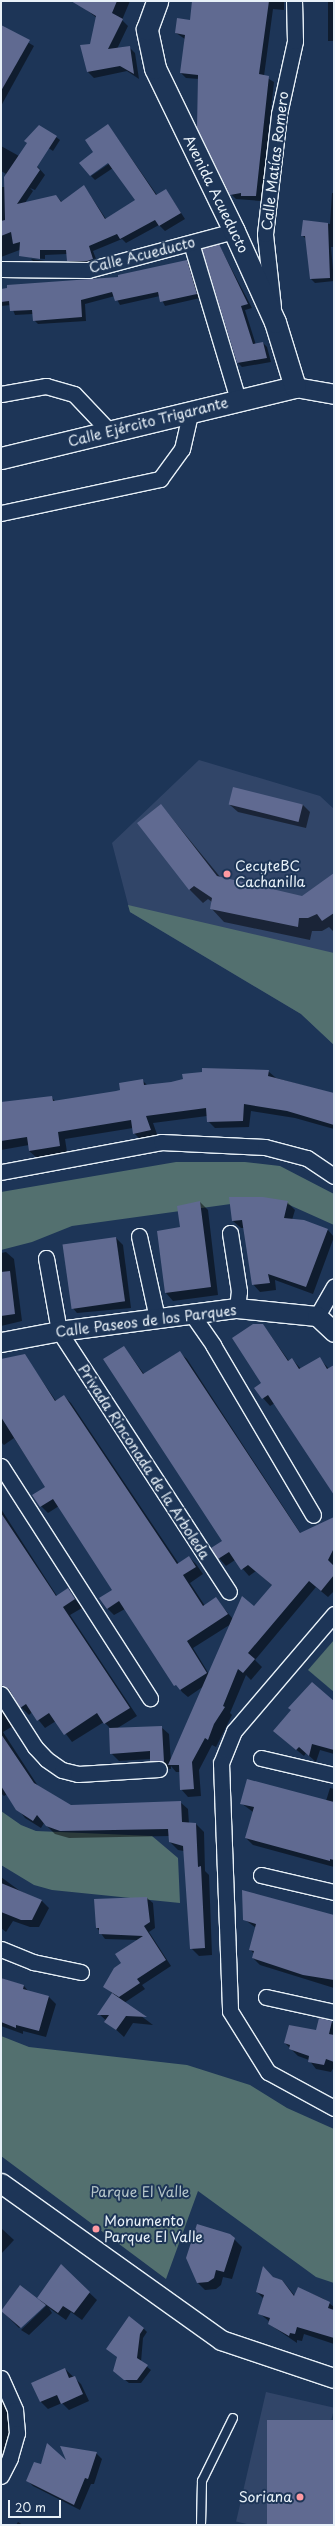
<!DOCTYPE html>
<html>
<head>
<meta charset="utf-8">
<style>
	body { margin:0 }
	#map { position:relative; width:335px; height:2526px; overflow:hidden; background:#1d3557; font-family:"Playpen Sans",sans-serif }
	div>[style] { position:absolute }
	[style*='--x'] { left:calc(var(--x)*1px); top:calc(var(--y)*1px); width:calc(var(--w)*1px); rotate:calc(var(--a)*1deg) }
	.built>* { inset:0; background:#314568; transform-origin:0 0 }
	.green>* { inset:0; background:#53706f }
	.shadow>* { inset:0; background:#0007; transform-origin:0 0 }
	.building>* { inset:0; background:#606a91; transform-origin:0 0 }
	.roads { filter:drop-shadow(1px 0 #e8f1f8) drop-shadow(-1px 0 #e8f1f8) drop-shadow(0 1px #e8f1f8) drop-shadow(0 -1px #e8f1f8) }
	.service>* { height:8px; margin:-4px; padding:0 4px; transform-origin:4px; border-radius:4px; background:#1d3557 }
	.minor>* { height:15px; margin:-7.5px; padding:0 7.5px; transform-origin:7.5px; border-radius:7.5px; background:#1d3557 }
	.tertiary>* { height:19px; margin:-9.5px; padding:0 9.5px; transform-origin:9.5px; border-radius:9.5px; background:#1d3557 }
	.secondary>* { height:21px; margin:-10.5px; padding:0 10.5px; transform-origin:10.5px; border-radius:10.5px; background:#1d3557 }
	.dots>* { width:11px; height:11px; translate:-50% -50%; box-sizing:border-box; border:2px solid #1d3557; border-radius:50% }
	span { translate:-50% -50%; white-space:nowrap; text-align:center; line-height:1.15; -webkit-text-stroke:4px #1d3557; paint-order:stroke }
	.street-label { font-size:14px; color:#e8f1f8 }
	.poi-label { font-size:14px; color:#e8f1f8 }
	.left { translate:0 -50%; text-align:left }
	.right { translate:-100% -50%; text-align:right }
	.park-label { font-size:14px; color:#b4c4c8 }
	.frame { position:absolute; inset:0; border:2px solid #e8f1f8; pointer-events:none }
	.scale { position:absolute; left:8px; top:2500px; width:53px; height:18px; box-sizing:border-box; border:2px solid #e8f1f8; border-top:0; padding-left:5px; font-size:12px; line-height:14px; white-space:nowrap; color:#e8f1f8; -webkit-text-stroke:3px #1d3557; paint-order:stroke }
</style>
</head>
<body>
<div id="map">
	<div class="built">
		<div style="clip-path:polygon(199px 760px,320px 796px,334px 809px,334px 1045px,301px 1014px,130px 912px,112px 843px)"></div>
		<div style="left:266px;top:2392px;width:70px;height:133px;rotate:13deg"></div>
	</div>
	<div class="green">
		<div style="clip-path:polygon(128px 905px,334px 953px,334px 1045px,301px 1014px,130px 912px)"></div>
		<div style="clip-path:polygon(176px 1162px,245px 1162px,280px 1166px,334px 1194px,334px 1225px,285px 1203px,266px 1199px,72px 1226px,32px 1242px,1px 1250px,1px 1192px)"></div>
		<div style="clip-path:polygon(334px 1640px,334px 1692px,308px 1670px)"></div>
		<div style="clip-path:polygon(1px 1811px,21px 1825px,36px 1831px,152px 1836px,178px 1858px,180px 1903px,52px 1890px,34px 1885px,1px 1865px)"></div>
		<div style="clip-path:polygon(1px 2036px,29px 2047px,187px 2065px,250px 2085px,287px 2108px,334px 2129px,334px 2283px,316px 2277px,198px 2191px,166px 2279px,1px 2156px)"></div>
	</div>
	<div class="shadow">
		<div style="clip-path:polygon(82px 1px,130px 1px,122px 20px,128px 26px,117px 49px,129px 47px,135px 53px,139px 79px,127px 71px,94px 78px,88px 72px,97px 18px,84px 8px)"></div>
		<div style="clip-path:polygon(200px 1px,284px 1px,284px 10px,273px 9px,264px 76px,274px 82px,261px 201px,236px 199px,231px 194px,199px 79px,186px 78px,181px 73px,185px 39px,176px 33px,195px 22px)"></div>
		<div style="left:328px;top:1px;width:6px;height:40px"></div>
		<div style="clip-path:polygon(1px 26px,34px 46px,1px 106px)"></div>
		<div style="clip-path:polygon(108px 125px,157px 195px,166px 190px,185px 219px,165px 231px,159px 225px,126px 243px,122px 239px,93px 251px,98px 264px,73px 265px,68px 260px,67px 254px,45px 255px,45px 259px,31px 258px,25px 248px,1px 257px,1px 187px,29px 187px,1px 171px,1px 146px,37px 166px,45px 175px,35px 190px,30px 188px,33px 191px,25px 203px,56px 196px,62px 202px,84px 186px,106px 219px,137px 200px,113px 168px,95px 180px,91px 176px,113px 161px,94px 152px)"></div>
		<div style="clip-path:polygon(56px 137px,60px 140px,53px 151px,35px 139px)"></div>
		<div style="clip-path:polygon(332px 193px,334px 193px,334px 247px,331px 247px,334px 281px,315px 283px,311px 279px,306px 239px,302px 235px,304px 221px,330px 224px)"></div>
		<div style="clip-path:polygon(219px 245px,252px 308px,245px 310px,256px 345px,263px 343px,267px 347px,271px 362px,242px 367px,237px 362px)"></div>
		<div style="clip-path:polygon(31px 259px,45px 261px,45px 264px,34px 262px)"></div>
		<div style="clip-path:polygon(186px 261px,190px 265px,200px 298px,165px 306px,160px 296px,120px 305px,115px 296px,85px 304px,86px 321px,38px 324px,34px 320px,33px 314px,15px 315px,11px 305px,1px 306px,1px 290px,119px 278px)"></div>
		<div style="clip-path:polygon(302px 804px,310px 812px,306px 828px,238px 812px,230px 805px)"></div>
		<div style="clip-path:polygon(161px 805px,221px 878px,303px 897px,334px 875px,334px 932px,329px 927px,322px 931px,312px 931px,310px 940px,224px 922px,211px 908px,212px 902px,208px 899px,203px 903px,190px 890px,139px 823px)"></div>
		<div style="clip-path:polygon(268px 1071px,276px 1078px,334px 1094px,334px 1129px,295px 1118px,251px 1111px,249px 1127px,215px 1128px,208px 1121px,207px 1116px,153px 1123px,158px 1137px,141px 1140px,134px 1133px,133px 1128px,65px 1139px,67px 1152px,37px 1158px,29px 1151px,29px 1145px,1px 1150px,1px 1111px,52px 1098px,56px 1102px,117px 1092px,142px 1080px,148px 1086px)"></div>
		<div style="clip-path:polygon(200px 1202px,208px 1210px,218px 1295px,173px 1301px,166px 1293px,158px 1232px,181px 1228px)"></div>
		<div style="clip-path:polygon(287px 1202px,295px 1210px,292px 1220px,304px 1221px,328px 1230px,334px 1237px,313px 1294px,275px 1280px,276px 1290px,260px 1292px,253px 1284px,244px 1228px,241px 1228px,233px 1221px)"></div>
		<div style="clip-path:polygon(116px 1238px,123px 1245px,131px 1308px,77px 1313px,71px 1306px)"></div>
		<div style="clip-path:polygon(6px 1252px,14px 1259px,22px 1321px,1px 1326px,1px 1253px)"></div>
		<div style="clip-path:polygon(263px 1325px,289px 1361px,292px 1359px,301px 1369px,320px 1359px,329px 1369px,334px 1370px,334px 1494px,275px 1403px,270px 1406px,263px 1398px)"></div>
		<div style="clip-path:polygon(evenodd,124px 1347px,144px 1374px,179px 1352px,187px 1359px,301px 1534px,334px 1518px,334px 1591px,328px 1597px,316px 1587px,255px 1660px,262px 1667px,251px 1680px,246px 1675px,230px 1713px,232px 1715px,216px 1747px,212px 1745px,199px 1770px,201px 1796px,188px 1797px,181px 1789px,180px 1772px,176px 1772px,171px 1766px,171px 1769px,159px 1768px,151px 1759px,119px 1761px,111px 1753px,110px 1728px,104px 1722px,72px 1742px,56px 1721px,45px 1728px,32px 1712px,29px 1715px,21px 1707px,13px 1695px,9px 1692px,1px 1697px,1px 1509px,57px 1596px,68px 1590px,82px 1608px,70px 1615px,137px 1716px,116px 1729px,161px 1727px,169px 1734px,171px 1762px,204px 1686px,188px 1697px,182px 1692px,125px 1609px,114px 1615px,107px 1608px,113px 1590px,59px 1506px,48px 1513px,41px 1506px,46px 1487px,14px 1438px,4px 1445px,1px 1442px,1px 1360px,25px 1356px,56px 1401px,64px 1396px,71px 1403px,179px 1564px,189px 1557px,196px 1564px,203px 1574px,190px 1583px,205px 1606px,216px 1599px,233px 1619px,254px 1607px,273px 1586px,256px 1571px,249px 1576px,235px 1560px,226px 1566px,219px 1558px,223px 1541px,124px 1347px,231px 1624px,209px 1674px,193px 1648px,231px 1624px)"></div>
		<div style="clip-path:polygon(334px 1702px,334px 1754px,320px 1750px,316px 1762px,306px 1753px,304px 1756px,282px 1738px)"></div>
		<div style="clip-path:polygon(1px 1706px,13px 1726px,3px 1732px,38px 1786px,71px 1806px,180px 1802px,188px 1809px,189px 1824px,196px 1824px,204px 1832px,205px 1871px,209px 1875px,212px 1955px,199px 1956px,191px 1948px,184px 1851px,178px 1850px,170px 1842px,170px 1836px,69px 1838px,55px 1834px,44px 1823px,41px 1828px,25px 1818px,7px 1794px,4px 1796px,1px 1793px)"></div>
		<div style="clip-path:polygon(330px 1788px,334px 1789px,334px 1867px,253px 1845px,246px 1838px,253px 1812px,241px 1803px,326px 1801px)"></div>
		<div style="clip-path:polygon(1px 1877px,20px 1891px,42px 1901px,49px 1908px,39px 1927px,30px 1927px,13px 1921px,6px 1932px,1px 1928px)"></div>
		<div style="clip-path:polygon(147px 1898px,153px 1903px,155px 1928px,149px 1932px,171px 1966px,142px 1985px,145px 1989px,124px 2003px,153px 2025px,133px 2023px,124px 2037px,99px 2014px,113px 1994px,105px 1987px,137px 1940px,105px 1939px,97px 1928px,95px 1900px)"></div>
		<div style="clip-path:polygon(334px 1916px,334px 1988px,260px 1965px,253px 1958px,254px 1954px,250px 1949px,256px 1928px,244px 1919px)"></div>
		<div style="clip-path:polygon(1px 1978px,24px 1986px,29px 1992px,49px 1997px,56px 2004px,46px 2037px,23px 2031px,23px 2034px,1px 2026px)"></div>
		<div style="clip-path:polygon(332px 2022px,334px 2024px,334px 2067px,331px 2072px,316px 2069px,309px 2060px,298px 2056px,285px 2043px,317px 2032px)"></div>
		<div style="clip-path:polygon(1px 2228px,14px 2240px,1px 2254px)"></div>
		<div style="clip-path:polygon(230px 2235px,242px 2247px,232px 2279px,223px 2277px,221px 2285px,216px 2289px,205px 2290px,198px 2283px)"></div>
		<div style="clip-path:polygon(61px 2266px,97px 2300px,82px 2320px,71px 2312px,66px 2320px,49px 2308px,52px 2313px,29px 2335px,21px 2330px,46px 2306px,44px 2304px,19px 2328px,2px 2311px,42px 2303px,38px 2297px)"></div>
		<div style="clip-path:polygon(273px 2278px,282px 2280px,295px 2296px,298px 2288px,324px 2299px,334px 2307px,334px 2344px,304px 2334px,302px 2341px,297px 2340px,297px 2343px,269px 2324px,270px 2322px,259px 2313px,264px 2299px,257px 2292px)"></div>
		<div style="clip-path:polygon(143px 2328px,147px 2332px,143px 2338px,141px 2362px,151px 2370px,141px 2383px,129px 2383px,114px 2371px)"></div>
		<div style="clip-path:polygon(65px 2369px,81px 2384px,89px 2401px,69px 2410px,62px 2403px,48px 2409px,41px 2402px,33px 2383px)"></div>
		<div style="clip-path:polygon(1px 2393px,6px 2409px,13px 2420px,1px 2465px)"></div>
		<div style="clip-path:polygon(96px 2453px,102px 2459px,94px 2484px,91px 2484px,80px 2510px,33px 2486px,27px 2480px,41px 2466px,68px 2464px)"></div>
		<div style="clip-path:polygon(18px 2522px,23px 2525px,16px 2525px)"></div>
	</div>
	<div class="building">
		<div style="clip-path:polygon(71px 1px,117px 1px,112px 13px,123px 19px,108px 49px,130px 46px,134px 74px,120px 66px,87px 72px,80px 45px,90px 44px,96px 16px)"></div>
		<div style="clip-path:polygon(192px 1px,269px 1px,259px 74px,269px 76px,256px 196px,241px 196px,241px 193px,230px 195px,197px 128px,198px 75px,180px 73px,185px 35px,175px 33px,177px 18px,190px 20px)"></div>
		<div style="clip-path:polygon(1px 25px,30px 40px,1px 91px)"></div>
		<div style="clip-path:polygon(108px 124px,156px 195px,166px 189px,181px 213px,159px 226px,155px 220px,120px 239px,117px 234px,89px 246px,93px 259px,87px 261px,67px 261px,66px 250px,40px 250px,40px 259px,19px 256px,20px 242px,13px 244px,11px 232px,1px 236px,1px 221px,5px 220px,4px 177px,27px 143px,24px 141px,39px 125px,57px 136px,37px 167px,40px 170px,17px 204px,56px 195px,61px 202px,84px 185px,105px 219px,135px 200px,108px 163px,90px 176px,79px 163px,93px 152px,85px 140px)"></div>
		<div style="clip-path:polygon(303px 220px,328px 223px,330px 278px,310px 279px,305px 236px,301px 236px)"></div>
		<div style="clip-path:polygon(219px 244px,248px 304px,241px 306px,253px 344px,263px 342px,267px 358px,237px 363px,202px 249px)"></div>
		<div style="clip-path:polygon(187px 260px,197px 294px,160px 302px,158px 292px,115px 301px,112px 292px,81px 300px,82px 317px,33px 321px,32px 310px,10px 311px,9px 301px,1px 302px,1px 289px,7px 288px,7px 285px,118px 277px,118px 275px)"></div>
		<div style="left:233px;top:787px;width:72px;height:18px;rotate:14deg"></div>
		<div style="clip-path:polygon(161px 804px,217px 876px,302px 896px,334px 873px,334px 913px,322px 921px,317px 914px,308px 918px,299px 918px,298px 927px,210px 909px,212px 898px,194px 886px,189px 890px,137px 823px)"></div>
		<div style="clip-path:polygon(202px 1068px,269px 1070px,268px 1076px,334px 1093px,334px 1125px,287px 1111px,244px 1104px,243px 1121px,207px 1122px,206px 1108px,146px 1116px,151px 1130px,133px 1134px,131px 1120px,58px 1132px,60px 1146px,29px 1151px,27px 1137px,1px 1141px,1px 1102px,52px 1096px,53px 1101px,116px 1091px,120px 1090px,119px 1083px,143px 1079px,144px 1085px,171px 1082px,183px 1079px,182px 1074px,202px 1072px)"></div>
		<div style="clip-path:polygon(229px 1197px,263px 1197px,288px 1201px,284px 1218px,304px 1220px,328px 1229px,306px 1287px,268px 1274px,270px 1283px,252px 1285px,242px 1220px,232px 1221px)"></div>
		<div style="clip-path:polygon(200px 1201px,211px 1287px,165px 1293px,157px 1231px,180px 1227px,177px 1206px)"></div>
		<div style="left:116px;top:1237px;width:65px;height:54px;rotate:82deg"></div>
		<div style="clip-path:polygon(10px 1271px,15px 1314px,1px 1316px,1px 1272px)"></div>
		<div style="clip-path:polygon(253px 1324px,263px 1324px,288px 1361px,292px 1358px,299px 1369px,320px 1357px,327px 1369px,334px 1365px,334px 1495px,268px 1395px,262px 1399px,254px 1388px,261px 1383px,232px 1338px)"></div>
		<div style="clip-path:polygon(124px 1346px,143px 1374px,180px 1351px,300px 1533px,334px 1517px,334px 1548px,328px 1560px,334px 1566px,334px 1575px,321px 1591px,309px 1581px,248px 1653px,255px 1659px,243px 1673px,238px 1669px,223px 1706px,225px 1707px,214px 1724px,208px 1740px,205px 1738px,192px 1762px,194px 1789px,180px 1790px,179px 1765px,168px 1765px,242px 1596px,254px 1606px,272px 1585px,248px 1565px,241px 1570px,229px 1552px,218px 1559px,211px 1548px,222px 1541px,103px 1359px)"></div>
		<div style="clip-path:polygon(25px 1354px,55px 1401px,64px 1395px,177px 1564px,189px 1556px,196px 1567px,183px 1575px,203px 1606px,216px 1597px,228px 1614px,187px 1641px,207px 1673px,180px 1690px,176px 1685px,174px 1686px,119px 1601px,107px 1609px,99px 1598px,112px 1590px,53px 1499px,40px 1507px,32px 1495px,45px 1487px,1px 1417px,1px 1359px)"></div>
		<div style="clip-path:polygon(1px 1513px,56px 1596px,68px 1588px,75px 1599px,63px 1607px,130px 1708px,104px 1724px,97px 1713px,64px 1735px,49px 1713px,37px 1721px,26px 1704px,20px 1708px,9px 1689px,1px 1685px)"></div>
		<div style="clip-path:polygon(312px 1682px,334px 1701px,334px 1750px,312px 1744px,309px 1756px,299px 1747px,296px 1750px,273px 1731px,291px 1710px,288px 1708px)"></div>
		<div style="clip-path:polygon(162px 1726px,164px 1762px,150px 1761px,150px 1751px,110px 1754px,109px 1728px)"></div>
		<div style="clip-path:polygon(1px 1734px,34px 1783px,71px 1805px,181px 1801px,182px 1822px,196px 1823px,198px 1867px,201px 1866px,205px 1948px,190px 1949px,183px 1846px,169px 1842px,168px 1829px,60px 1831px,46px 1826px,37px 1815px,33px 1821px,16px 1810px,1px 1786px)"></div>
		<div style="clip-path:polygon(247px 1779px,334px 1802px,334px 1860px,330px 1859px,330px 1861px,245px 1838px,254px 1807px,240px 1804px)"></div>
		<div style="clip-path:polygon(1px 1883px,42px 1900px,32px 1920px,21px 1920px,1px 1912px)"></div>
		<div style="clip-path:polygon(242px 1890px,334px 1915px,334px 1980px,303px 1975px,252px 1958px,254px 1951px,249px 1950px,256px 1924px,243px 1920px)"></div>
		<div style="clip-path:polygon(147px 1897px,150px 1922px,144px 1926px,166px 1960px,137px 1979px,140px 1983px,119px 1997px,103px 1987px,114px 1968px,121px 1963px,115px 1954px,143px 1936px,99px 1934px,99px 1928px,96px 1928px,94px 1899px)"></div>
		<div style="clip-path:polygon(1px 1978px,24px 1985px,23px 1989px,49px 1996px,39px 2031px,16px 2025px,16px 2028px,1px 2022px)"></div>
		<div style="clip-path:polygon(112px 1993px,147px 2017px,126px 2016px,116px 2030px,104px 2022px,109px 2015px,97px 2015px)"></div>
		<div style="clip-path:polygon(319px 2018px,332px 2021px,329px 2034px,334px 2035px,334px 2062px,326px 2059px,324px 2065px,308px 2062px,309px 2056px,289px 2049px,290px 2045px,284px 2043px,289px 2025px,316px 2030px)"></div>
		<div style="clip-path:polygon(197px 2224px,230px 2234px,235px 2238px,224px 2272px,216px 2270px,214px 2278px,208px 2282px,197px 2283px,186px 2258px)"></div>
		<div style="clip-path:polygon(61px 2264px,90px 2292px,74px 2313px,63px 2306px,58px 2313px,37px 2298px)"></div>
		<div style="clip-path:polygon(263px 2266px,273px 2277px,282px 2280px,294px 2296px,298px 2287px,330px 2302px,328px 2308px,334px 2310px,334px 2338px,297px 2327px,295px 2334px,290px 2333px,289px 2336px,268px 2324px,270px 2318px,258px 2314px,264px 2295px,256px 2292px)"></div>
		<div style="clip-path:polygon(20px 2285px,46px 2305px,21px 2328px,1px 2311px)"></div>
		<div style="clip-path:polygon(129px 2316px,144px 2328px,140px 2334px,137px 2358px,148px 2365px,137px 2380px,124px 2380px,113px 2371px,117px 2357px,106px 2349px)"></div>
		<div style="clip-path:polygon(65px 2368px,69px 2378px,75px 2376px,83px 2394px,61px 2404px,57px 2395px,40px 2402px,31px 2383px)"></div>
		<div style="left:334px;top:2420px;width:105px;height:67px;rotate:90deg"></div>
		<div style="clip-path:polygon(47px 2443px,66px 2460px,60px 2446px,97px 2452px,88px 2479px,85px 2478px,74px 2505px,26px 2481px,34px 2462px,41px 2464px)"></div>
	</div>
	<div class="roads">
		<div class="service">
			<div style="--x:201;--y:2525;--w:44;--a:-88.7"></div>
			<div style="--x:202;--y:2481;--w:70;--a:-63.8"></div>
		</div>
		<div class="minor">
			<div style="--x:191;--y:243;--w:164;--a:73.3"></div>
			<div style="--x:1;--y:269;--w:87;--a:0.7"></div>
			<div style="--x:88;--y:270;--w:151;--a:-15"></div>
			<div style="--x:273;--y:307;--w:73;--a:-96.3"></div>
			<div style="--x:265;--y:234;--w:121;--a:-83.3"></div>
			<div style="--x:279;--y:114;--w:75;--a:-77.6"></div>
			<div style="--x:295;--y:41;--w:40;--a:-91.4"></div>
			<div style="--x:1;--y:394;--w:46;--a:-10.1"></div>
			<div style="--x:46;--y:386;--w:29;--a:16"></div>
			<div style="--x:74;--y:394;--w:52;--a:46.5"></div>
			<div style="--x:1;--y:513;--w:163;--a:-12.1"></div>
			<div style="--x:160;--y:479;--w:37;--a:-54"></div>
			<div style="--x:182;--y:449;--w:36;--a:-77"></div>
			<div style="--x:1;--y:1172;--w:163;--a:-10.6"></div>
			<div style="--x:161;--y:1142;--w:104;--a:2.8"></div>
			<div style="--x:265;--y:1147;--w:43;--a:14.7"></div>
			<div style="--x:307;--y:1158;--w:32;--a:34"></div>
			<div style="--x:230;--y:1233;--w:59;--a:81.2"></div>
			<div style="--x:239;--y:1291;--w:17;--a:97"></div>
			<div style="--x:139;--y:1236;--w:84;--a:77.6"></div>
			<div style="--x:46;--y:1258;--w:74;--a:79.9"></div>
			<div style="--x:59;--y:1331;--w:311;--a:56.9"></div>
			<div style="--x:191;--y:1313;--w:39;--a:55"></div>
			<div style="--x:213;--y:1345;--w:197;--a:59.5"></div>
			<div style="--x:317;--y:1316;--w:34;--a:-60"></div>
			<div style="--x:1;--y:1466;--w:276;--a:57.3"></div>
			<div style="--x:334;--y:1614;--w:154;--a:130.5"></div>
			<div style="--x:234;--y:1731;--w:35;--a:112"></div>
			<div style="--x:221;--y:1763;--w:248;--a:87.9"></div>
			<div style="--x:230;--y:2011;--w:72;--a:58.1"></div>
			<div style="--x:268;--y:2072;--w:75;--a:28.6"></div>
			<div style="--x:1;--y:1694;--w:63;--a:57.3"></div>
			<div style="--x:35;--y:1747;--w:16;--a:47"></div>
			<div style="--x:46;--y:1759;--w:19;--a:35"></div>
			<div style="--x:62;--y:1770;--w:16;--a:14"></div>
			<div style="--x:78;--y:1774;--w:81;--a:-3.5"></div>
			<div style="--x:261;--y:1758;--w:75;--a:13.1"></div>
			<div style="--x:261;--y:1875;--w:75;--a:13.1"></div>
			<div style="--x:1;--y:1949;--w:35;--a:22"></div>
			<div style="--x:33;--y:1962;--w:49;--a:11.8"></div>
			<div style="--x:266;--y:1997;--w:70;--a:12.4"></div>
			<div style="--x:1;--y:2378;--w:35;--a:66"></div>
			<div style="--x:15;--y:2410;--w:23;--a:85"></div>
			<div style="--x:17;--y:2433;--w:26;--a:106"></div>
			<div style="--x:10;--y:2458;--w:20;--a:117"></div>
		</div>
		<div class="tertiary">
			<div style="--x:295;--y:387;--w:40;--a:10"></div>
			<div style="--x:1;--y:1342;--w:59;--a:-10.7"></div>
			<div style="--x:59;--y:1331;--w:179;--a:-7.4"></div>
			<div style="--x:237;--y:1308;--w:80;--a:5.7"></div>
			<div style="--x:317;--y:1316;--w:23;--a:43"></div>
			<div style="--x:1;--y:2183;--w:270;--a:35.5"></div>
			<div style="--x:221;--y:2340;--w:119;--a:18.6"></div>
		</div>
		<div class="secondary">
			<div style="--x:1;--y:458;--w:302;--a:-13.6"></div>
			<div style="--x:295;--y:387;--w:68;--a:-107.1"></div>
			<div style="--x:275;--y:322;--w:100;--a:-114.3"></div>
			<div style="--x:234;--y:231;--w:181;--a:-115.9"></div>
			<div style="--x:155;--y:68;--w:40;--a:-102"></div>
			<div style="--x:147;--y:29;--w:30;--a:-70"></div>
		</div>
	</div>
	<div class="dots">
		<div style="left:227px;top:874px;background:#ff9aa2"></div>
		<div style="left:96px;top:2229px;background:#ff9aa2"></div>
		<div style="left:300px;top:2497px;background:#ff9aa2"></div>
	</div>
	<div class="street-label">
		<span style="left:275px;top:161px;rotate:-83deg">Calle Matías Romero</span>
		<span style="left:216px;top:194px;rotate:64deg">Avenida Acueducto</span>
		<span style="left:142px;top:255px;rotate:-14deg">Calle Acueducto</span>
		<span style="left:148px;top:422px;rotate:-14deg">Calle Ejército Trigarante</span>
		<span style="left:146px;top:1321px;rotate:-7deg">Calle Paseos de los Parques</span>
		<span style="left:144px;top:1462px;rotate:57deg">Privada Rinconada de la Arboleda</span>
	</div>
	<div class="poi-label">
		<span class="left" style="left:235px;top:874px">CecyteBC<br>Cachanilla</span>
		<span class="left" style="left:104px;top:2229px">Monumento<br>Parque El Valle</span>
		<span class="right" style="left:292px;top:2497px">Soriana</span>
	</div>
	<div class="park-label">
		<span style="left:140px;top:2192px">Parque El Valle</span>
	</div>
	<div class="frame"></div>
	<div class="scale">20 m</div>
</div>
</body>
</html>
